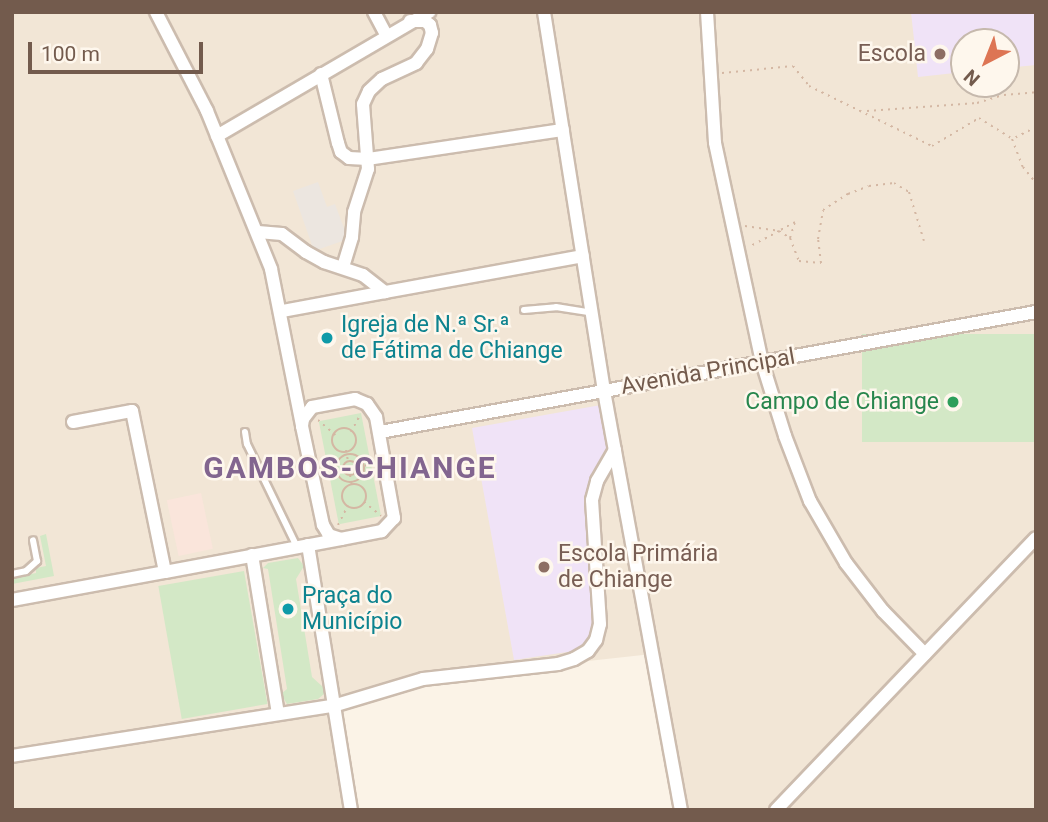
<!DOCTYPE html>
<html>
<head>
<meta charset="utf-8">
<style>
	body { margin:0 }
	#map { position:relative; width:1048px; height:822px; overflow:hidden; background:#fbf3e7; font-family:Roboto,sans-serif }
	div>[style] { position:absolute }
	[style*='--x'] { left:calc(var(--x)*1px); top:calc(var(--y)*1px); width:calc(var(--w)*1px); rotate:calc(var(--a)*1deg) }
	.residential>* { inset:0; background:#f2e6d6 }
	.commercial>* { inset:0; background:#fae5db; transform-origin:0 0 }
	.industrial>* { inset:0; background:#ece6e0 }
	.education>* { inset:0; background:#f0e3f7 }
	.green>* { inset:0; background:#d3e8c6; transform-origin:0 0 }
	.path>* { height:2px; margin-top:-1px; transform-origin:0; background:repeating-linear-gradient(90deg,#d4b7a3 0 2px,transparent 0 7px) }
	.path>.ring { margin:-1px; padding:0; box-sizing:content-box; background:none; border:2px solid #d4b7a3; border-radius:50% }
	.roads { filter:drop-shadow(2px 0 #ccbcae) drop-shadow(-2px 0 #ccbcae) drop-shadow(0 2px #ccbcae) drop-shadow(0 -2px #ccbcae) }
	.service>* { height:6px; margin:-3px; padding:0 3px; transform-origin:3px; border-radius:3px; background:#fff }
	.minor>* { height:12px; margin:-6px; padding:0 6px; transform-origin:6px; border-radius:6px; background:#fff }
	.dots>* { width:19px; height:19px; translate:-50% -50%; box-sizing:border-box; border:4px solid #fef7ed; border-radius:50% }
	span { translate:-50% -50%; white-space:nowrap; text-align:center; line-height:1.15; -webkit-text-stroke:5px #fef7ed; paint-order:stroke }
	.education-label { font-size:23px; color:#785e54 }
	.right { translate:-100% -50%; text-align:right }
	.left { translate:0 -50%; text-align:left }
	.culture-label { font-size:23px; color:#0d838f }
	.street-label { font-size:23px; color:#735b4d }
	.leisure-label { font-size:23px; color:#27864d }
	.district-label { font-size:30px; color:#82658f; font-weight:700; letter-spacing:2px }
	.frame { position:absolute; inset:0; border:14px solid #735b4d; pointer-events:none }
	.north { position:absolute; left:950px; top:28px; width:70px; height:70px; box-sizing:border-box; background:#fef7ed; border:2px solid #c6b9ad; border-radius:50%; rotate:222deg; font-size:19px; font-weight:700; line-height:28px; text-align:center; color:#735b4d }
	.north::after { content:''; display:block; margin:auto; width:24px; height:32px; background:#dd7554; clip-path:polygon(50% 0,100% 100%,50% 72%,0 100%) }
	.scale { position:absolute; left:28px; top:42px; width:175px; height:32px; box-sizing:border-box; border:4px solid #735b4d; border-top:0; padding-left:9px; font-size:21px; line-height:24px; white-space:nowrap; color:#735b4d; -webkit-text-stroke:5px #fef7ed; paint-order:stroke }
</style>
</head>
<body>
<div id="map">
	<div class="residential">
		<div style="clip-path:polygon(evenodd,12px 12px,1036px 12px,1036px 810px,681px 810px,652px 654px,423px 679px,333px 706px,351px 810px,12px 810px,12px 12px,964px 42px,1006px 42px,1006px 84px,964px 84px,964px 42px)"></div>
	</div>
	<div class="commercial">
		<div style="left:201px;top:493px;width:57px;height:35px;rotate:78deg"></div>
	</div>
	<div class="industrial">
		<div style="clip-path:polygon(318px 182px,327px 207px,335px 204px,348px 239px,314px 251px,293px 191px)"></div>
	</div>
	<div class="education">
		<div style="clip-path:polygon(911px 12px,1036px 12px,1036px 65px,1006px 68px,1006px 42px,964px 42px,964px 72px,918px 77px)"></div>
		<div style="clip-path:polygon(601px 405px,609px 446px,590px 480px,586px 500px,595px 615px,593px 631px,587px 642px,574px 651px,514px 660px,472px 428px)"></div>
	</div>
	<div class="green">
		<div style="left:1036px;top:334px;width:108px;height:174px;rotate:90deg"></div>
		<div style="left:361px;top:413px;width:105px;height:43px;rotate:79deg"></div>
		<div style="clip-path:polygon(46px 534px,54px 576px,12px 584px,13px 578px,36px 573px,36px 568px,46px 566px,40px 536px)"></div>
		<div style="clip-path:polygon(298px 558px,304px 566px,296px 579px,312px 677px,323px 687px,324px 694px,318px 699px,287px 704px,281px 694px,287px 689px,268px 569px,263px 568px,268px 563px)"></div>
		<div style="left:244px;top:571px;width:135px;height:87px;rotate:80deg"></div>
	</div>
	<div class="path">
		<div style="--x:722;--y:73;--w:71;--a:-5.6"></div>
		<div style="--x:793;--y:66;--w:26;--a:51"></div>
		<div style="--x:809;--y:86;--w:137;--a:26"></div>
		<div style="--x:932;--y:146;--w:55;--a:-30.8"></div>
		<div style="--x:979;--y:118;--w:39;--a:32"></div>
		<div style="--x:867;--y:111;--w:110;--a:-4.2"></div>
		<div style="--x:977;--y:103;--w:28;--a:-17"></div>
		<div style="--x:1004;--y:95;--w:32;--a:-5"></div>
		<div style="--x:1036;--y:127;--w:27;--a:153"></div>
		<div style="--x:1012;--y:139;--w:30;--a:69"></div>
		<div style="--x:1023;--y:167;--w:21;--a:51"></div>
		<div style="--x:745;--y:226;--w:34;--a:8"></div>
		<div style="--x:779;--y:231;--w:13;--a:32"></div>
		<div style="--x:790;--y:238;--w:17;--a:-73"></div>
		<div style="--x:795;--y:222;--w:18;--a:151"></div>
		<div style="--x:779;--y:231;--w:34;--a:152"></div>
		<div style="--x:790;--y:238;--w:25;--a:69"></div>
		<div style="--x:799;--y:261;--w:22;--a:5"></div>
		<div style="--x:821;--y:263;--w:24;--a:-97"></div>
		<div style="--x:818;--y:239;--w:29;--a:-80"></div>
		<div style="--x:823;--y:210;--w:30;--a:-33"></div>
		<div style="--x:848;--y:194;--w:22;--a:-21"></div>
		<div style="--x:869;--y:186;--w:25;--a:-7"></div>
		<div style="--x:894;--y:183;--w:17;--a:31"></div>
		<div style="--x:909;--y:192;--w:51;--a:73"></div>
		<div style="--x:318;--y:420;--w:23;--a:41"></div>
		<div class="ring" style="left:332px;top:428px;width:22px;height:22px"></div>
		<div style="--x:351;--y:432;--w:19;--a:-62"></div>
		<div style="--x:346;--y:450;--w:11;--a:80"></div>
		<div class="ring" style="left:336px;top:454px;width:26px;height:26px"></div>
		<div class="ring" style="left:343px;top:461px;width:12px;height:12px"></div>
		<div style="--x:358;--y:467;--w:15;--a:-11"></div>
		<div style="--x:323;--y:473;--w:19;--a:-9"></div>
		<div style="--x:350;--y:475;--w:11;--a:80"></div>
		<div class="ring" style="left:342px;top:484px;width:22px;height:22px"></div>
		<div style="--x:364;--y:502;--w:22;--a:39"></div>
		<div style="--x:338;--y:525;--w:22;--a:-63"></div>
	</div>
	<div class="roads">
		<div class="service">
			<div style="--x:524;--y:310;--w:32;--a:-5"></div>
			<div style="--x:556;--y:307;--w:36;--a:9"></div>
			<div style="--x:245;--y:432;--w:12;--a:81"></div>
			<div style="--x:247;--y:444;--w:114;--a:64.1"></div>
			<div style="--x:12;--y:574;--w:14;--a:-12"></div>
			<div style="--x:26;--y:571;--w:15;--a:-42"></div>
			<div style="--x:37;--y:561;--w:21;--a:-101"></div>
		</div>
		<div class="minor">
			<div style="--x:156;--y:12;--w:111;--a:62.7"></div>
			<div style="--x:207;--y:111;--w:170;--a:67.9"></div>
			<div style="--x:271;--y:269;--w:160;--a:78.8"></div>
			<div style="--x:374;--y:12;--w:26;--a:62"></div>
			<div style="--x:544;--y:12;--w:384;--a:81"></div>
			<div style="--x:604;--y:391;--w:426;--a:79.6"></div>
			<div style="--x:707;--y:12;--w:131;--a:86.5"></div>
			<div style="--x:715;--y:143;--w:224;--a:77.9"></div>
			<div style="--x:762;--y:362;--w:77;--a:72.7"></div>
			<div style="--x:785;--y:436;--w:70;--a:69"></div>
			<div style="--x:810;--y:501;--w:72;--a:59.9"></div>
			<div style="--x:846;--y:563;--w:61;--a:52.4"></div>
			<div style="--x:883;--y:611;--w:60;--a:45.7"></div>
			<div style="--x:321;--y:74;--w:71;--a:76.2"></div>
			<div style="--x:338;--y:143;--w:9;--a:72"></div>
			<div style="--x:341;--y:152;--w:10;--a:37"></div>
			<div style="--x:349;--y:158;--w:19;--a:3"></div>
			<div style="--x:368;--y:159;--w:197;--a:-8.5"></div>
			<div style="--x:217;--y:136;--w:246;--a:-30.3"></div>
			<div style="--x:258;--y:232;--w:24;--a:5"></div>
			<div style="--x:282;--y:234;--w:30;--a:37"></div>
			<div style="--x:306;--y:252;--w:21;--a:29"></div>
			<div style="--x:324;--y:262;--w:41;--a:18.4"></div>
			<div style="--x:363;--y:275;--w:28;--a:38"></div>
			<div style="--x:385;--y:292;--w:105;--a:169.5"></div>
			<div style="--x:343;--y:267;--w:31;--a:-73"></div>
			<div style="--x:352;--y:237;--w:25;--a:-85"></div>
			<div style="--x:354;--y:212;--w:45;--a:-72"></div>
			<div style="--x:368;--y:169;--w:65;--a:-94.4"></div>
			<div style="--x:363;--y:104;--w:14;--a:-65"></div>
			<div style="--x:369;--y:91;--w:18;--a:-43"></div>
			<div style="--x:382;--y:79;--w:38;--a:-25"></div>
			<div style="--x:416;--y:63;--w:18;--a:-52"></div>
			<div style="--x:427;--y:49;--w:17;--a:-73"></div>
			<div style="--x:432;--y:33;--w:8;--a:-104"></div>
			<div style="--x:430;--y:25;--w:6;--a:-141"></div>
			<div style="--x:425;--y:21;--w:15;--a:180"></div>
			<div style="--x:385;--y:292;--w:201;--a:-10.3"></div>
			<div style="--x:355;--y:399;--w:13;--a:23"></div>
			<div style="--x:367;--y:404;--w:16;--a:55"></div>
			<div style="--x:376;--y:417;--w:103;--a:79.9"></div>
			<div style="--x:394;--y:518;--w:18;--a:133"></div>
			<div style="--x:382;--y:531;--w:42;--a:169"></div>
			<div style="--x:341;--y:539;--w:13;--a:-162"></div>
			<div style="--x:329;--y:535;--w:12;--a:-121"></div>
			<div style="--x:323;--y:525;--w:101;--a:-102"></div>
			<div style="--x:302;--y:426;--w:7;--a:-82"></div>
			<div style="--x:303;--y:419;--w:15;--a:-53"></div>
			<div style="--x:312;--y:407;--w:44;--a:-10.5"></div>
			<div style="--x:73;--y:422;--w:60;--a:-10.6"></div>
			<div style="--x:132;--y:411;--w:164;--a:78.4"></div>
			<div style="--x:165;--y:572;--w:179;--a:-10.6"></div>
			<div style="--x:380;--y:432;--w:667;--a:-10.37"></div>
			<div style="--x:308;--y:545;--w:268;--a:80.8"></div>
			<div style="--x:252;--y:555;--w:161;--a:80.7"></div>
			<div style="--x:12;--y:600;--w:156;--a:-10.4"></div>
			<div style="--x:12;--y:756;--w:325;--a:-8.9"></div>
			<div style="--x:333;--y:706;--w:94;--a:-16.7"></div>
			<div style="--x:423;--y:679;--w:136;--a:-6.3"></div>
			<div style="--x:558;--y:664;--w:17;--a:-17"></div>
			<div style="--x:574;--y:659;--w:16;--a:-30"></div>
			<div style="--x:588;--y:651;--w:14;--a:-54"></div>
			<div style="--x:596;--y:640;--w:16;--a:-76"></div>
			<div style="--x:600;--y:624;--w:124;--a:-93.7"></div>
			<div style="--x:592;--y:500;--w:20;--a:-75"></div>
			<div style="--x:597;--y:481;--w:36;--a:-60"></div>
			<div style="--x:776;--y:810;--w:376;--a:-46.3"></div>
		</div>
	</div>
	<div class="dots">
		<div style="left:940px;top:54px;background:#8d6e63"></div>
		<div style="left:327px;top:338px;background:#0f9aa8"></div>
		<div style="left:953px;top:402px;background:#2e9e5b"></div>
		<div style="left:544px;top:567px;background:#8d6e63"></div>
		<div style="left:288px;top:609px;background:#0f9aa8"></div>
	</div>
	<div class="education-label">
		<span class="right" style="left:926px;top:54px">Escola</span>
		<span class="left" style="left:558px;top:567px">Escola Primária<br>de Chiange</span>
	</div>
	<div class="culture-label">
		<span class="left" style="left:341px;top:338px">Igreja de N.ª Sr.ª<br>de Fátima de Chiange</span>
		<span class="left" style="left:302px;top:609px">Praça do<br>Município</span>
	</div>
	<div class="street-label">
		<span style="left:708px;top:372px;rotate:-10deg">Avenida Principal</span>
	</div>
	<div class="leisure-label">
		<span class="right" style="left:939px;top:402px">Campo de Chiange</span>
	</div>
	<div class="district-label">
		<span style="left:350px;top:468px">GAMBOS-CHIANGE</span>
	</div>
	<div class="frame"></div>
	<div class="north">N</div>
	<div class="scale">100 m</div>
</div>
</body>
</html>
